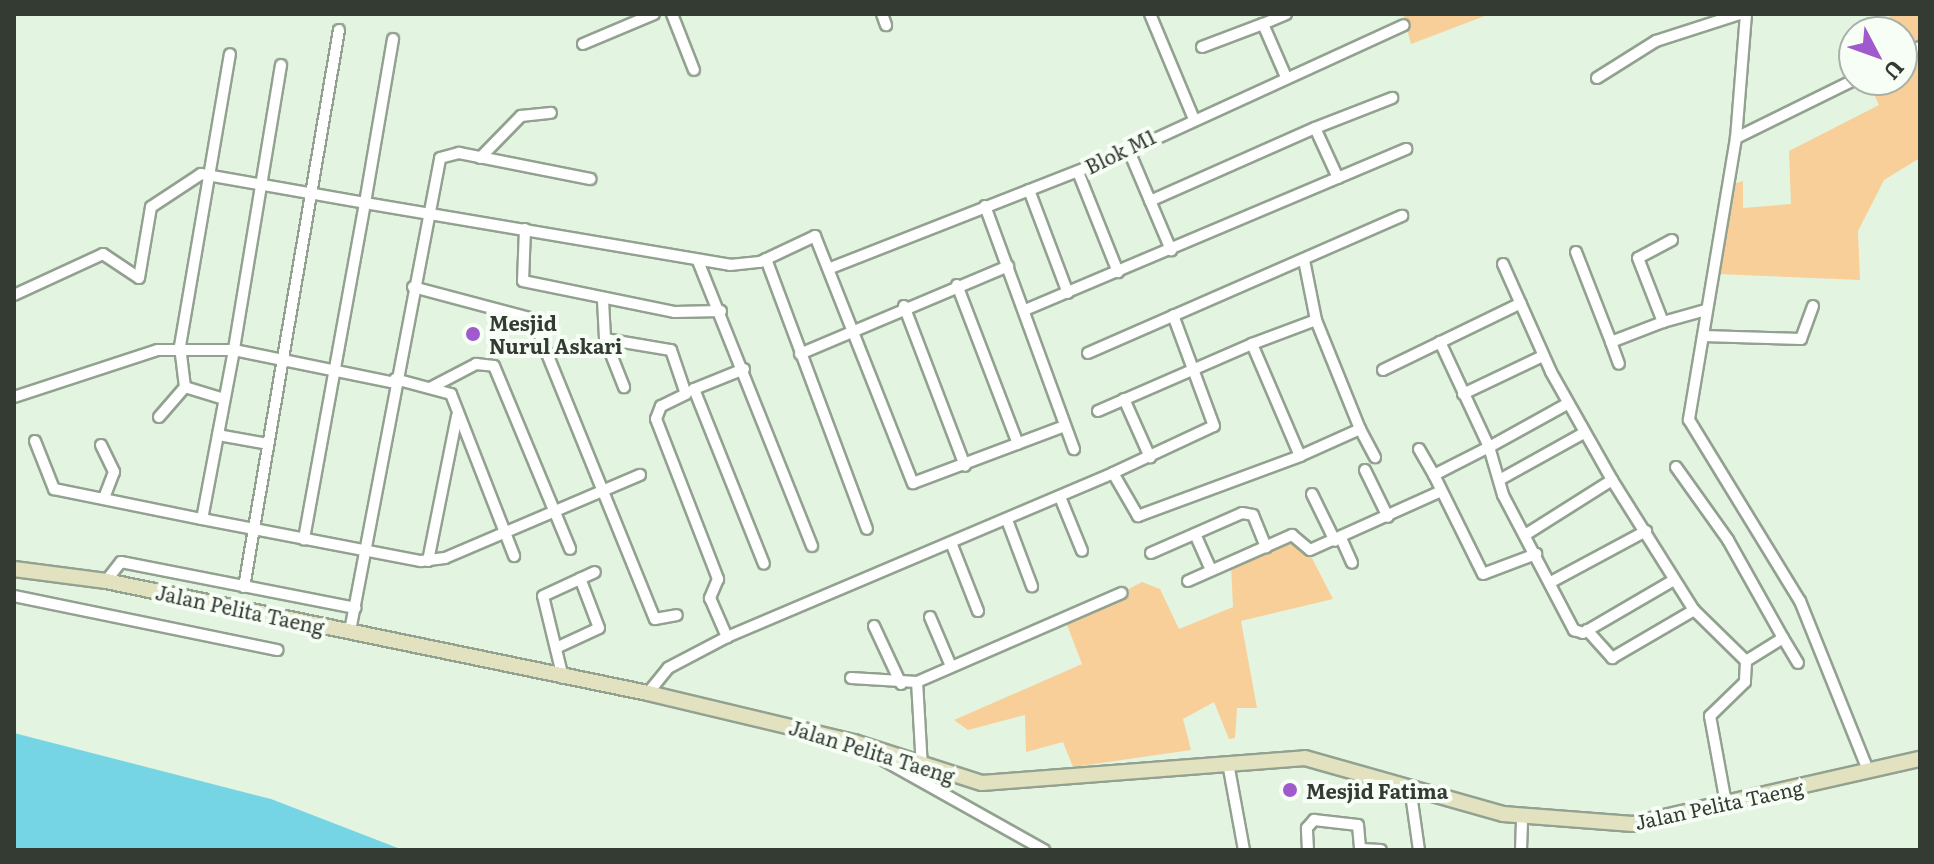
<!DOCTYPE html>
<html>
<head>
<meta charset="utf-8">
<style>
	body { margin:0 }
	#map { position:relative; width:1934px; height:864px; overflow:hidden; background:#e3f4e1; font-family:Literata,serif }
	div>[style] { position:absolute }
	[style*='--x'] { left:calc(var(--x)*1px); top:calc(var(--y)*1px); width:calc(var(--w)*1px); rotate:calc(var(--a)*1deg) }
	.green>* { inset:0; background:#f8cf98 }
	.water>* { inset:0; background:#76d5e5 }
	.roads { filter:drop-shadow(2px 0 #92a190) drop-shadow(-2px 0 #92a190) drop-shadow(0 2px #92a190) drop-shadow(0 -2px #92a190) }
	.street>* { height:10px; margin:-5px; padding:0 5px; transform-origin:5px; border-radius:5px; background:#fff }
	.secondary>* { height:14px; margin:-7px; padding:0 7px; transform-origin:7px; border-radius:7px; background:#e2e1c0 }
	.dots>* { width:22px; height:22px; translate:-50% -50%; box-sizing:border-box; border:4px solid #f7fef6; border-radius:50% }
	span { translate:-50% -50%; white-space:nowrap; text-align:center; line-height:1.15; -webkit-text-stroke:8px #f7fef6; paint-order:stroke }
	.street-label { font-size:20px; color:#343b33 }
	.poi-label { font-size:20px; color:#343b33; font-weight:700 }
	.left { translate:0 -50%; text-align:left }
	.frame { position:absolute; inset:0; border:16px solid #343b33; pointer-events:none }
	.north { position:absolute; left:1838px; top:16px; width:80px; height:80px; box-sizing:border-box; background:#f7fef6; border:2px solid #a9b0a8; border-radius:50%; rotate:131deg; font-size:22px; font-weight:700; line-height:32px; text-align:center; color:#343b33 }
	.north::after { content:''; display:block; margin:auto; width:28px; height:36px; background:#a15ace; clip-path:polygon(50% 0,100% 100%,50% 72%,0 100%) }
</style>
</head>
<body>
<div id="map">
	<div class="green">
		<div style="clip-path:polygon(1403px 14px,1490px 14px,1411px 44px)"></div>
		<div style="clip-path:polygon(1894px 14px,1920px 14px,1920px 158px,1884px 180px,1858px 231px,1860px 280px,1718px 274px,1736px 183px,1743px 181px,1743px 208px,1791px 204px,1789px 151px,1879px 105px,1867px 80px,1902px 80px,1902px 32px,1869px 31px)"></div>
		<div style="clip-path:polygon(1299px 533px,1333px 599px,1241px 621px,1257px 708px,1237px 708px,1235px 738px,1229px 739px,1214px 702px,1183px 719px,1191px 750px,1073px 767px,1063px 742px,1026px 752px,1025px 715px,968px 730px,954px 720px,1082px 664px,1066px 622px,1142px 582px,1160px 589px,1179px 629px,1233px 607px,1231px 564px)"></div>
	</div>
	<div class="water">
		<div style="clip-path:polygon(14px 733px,271px 799px,403px 850px,14px 850px)"></div>
	</div>
	<div class="roads">
		<div class="street">
			<div style="--x:672;--y:14;--w:60;--a:68.6"></div>
			<div style="--x:882;--y:14;--w:12;--a:70"></div>
			<div style="--x:1150;--y:14;--w:112;--a:67.3"></div>
			<div style="--x:1746;--y:14;--w:124;--a:94.6"></div>
			<div style="--x:1736;--y:138;--w:286;--a:99.5"></div>
			<div style="--x:1689;--y:420;--w:212;--a:58.5"></div>
			<div style="--x:1800;--y:601;--w:182;--a:68.1"></div>
			<div style="--x:393;--y:39;--w:166;--a:99.7"></div>
			<div style="--x:365;--y:203;--w:370;--a:9.6"></div>
			<div style="--x:730;--y:265;--w:30;--a:-6"></div>
			<div style="--x:760;--y:262;--w:61;--a:-25.3"></div>
			<div style="--x:815;--y:236;--w:266;--a:68.4"></div>
			<div style="--x:913;--y:483;--w:162;--a:-20.6"></div>
			<div style="--x:583;--y:44;--w:77;--a:-22.9"></div>
			<div style="--x:1202;--y:47;--w:65;--a:-20.7"></div>
			<div style="--x:1902;--y:55;--w:20;--a:-24"></div>
			<div style="--x:281;--y:65;--w:289;--a:99.4"></div>
			<div style="--x:234;--y:350;--w:164;--a:11.6"></div>
			<div style="--x:1286;--y:77;--w:58;--a:-113.5"></div>
			<div style="--x:1263;--y:24;--w:25;--a:-23"></div>
			<div style="--x:1597;--y:78;--w:70;--a:-32.1"></div>
			<div style="--x:1656;--y:41;--w:88;--a:-17.8"></div>
			<div style="--x:1736;--y:138;--w:131;--a:-26.2"></div>
			<div style="--x:1129;--y:151;--w:108;--a:67"></div>
			<div style="--x:480;--y:158;--w:59;--a:-45.7"></div>
			<div style="--x:521;--y:116;--w:30;--a:-6"></div>
			<div style="--x:1078;--y:172;--w:108;--a:68.2"></div>
			<div style="--x:1338;--y:178;--w:55;--a:-114.7"></div>
			<div style="--x:1315;--y:128;--w:83;--a:-21.3"></div>
			<div style="--x:1029;--y:190;--w:110;--a:69.3"></div>
			<div style="--x:1150;--y:201;--w:180;--a:-23.9"></div>
			<div style="--x:985;--y:206;--w:259;--a:69.9"></div>
			<div style="--x:525;--y:229;--w:52;--a:92.2"></div>
			<div style="--x:523;--y:281;--w:154;--a:11.6"></div>
			<div style="--x:674;--y:312;--w:47;--a:-1.2"></div>
			<div style="--x:1672;--y:240;--w:38;--a:152"></div>
			<div style="--x:1638;--y:258;--w:69;--a:68.7"></div>
			<div style="--x:1663;--y:322;--w:45;--a:-15.6"></div>
			<div style="--x:1576;--y:252;--w:97;--a:68.7"></div>
			<div style="--x:1611;--y:342;--w:56;--a:-21"></div>
			<div style="--x:766;--y:259;--w:288;--a:69.5"></div>
			<div style="--x:698;--y:261;--w:307;--a:68.2"></div>
			<div style="--x:1503;--y:264;--w:118;--a:66"></div>
			<div style="--x:1551;--y:372;--w:124;--a:60.5"></div>
			<div style="--x:1612;--y:480;--w:154;--a:57.8"></div>
			<div style="--x:1694;--y:610;--w:73;--a:44.4"></div>
			<div style="--x:1746;--y:661;--w:21;--a:93"></div>
			<div style="--x:1745;--y:682;--w:49;--a:135.8"></div>
			<div style="--x:1710;--y:716;--w:88;--a:79.6"></div>
			<div style="--x:833;--y:267;--w:318;--a:-21.4"></div>
			<div style="--x:1129;--y:151;--w:302;--a:-24.6"></div>
			<div style="--x:957;--y:285;--w:170;--a:69"></div>
			<div style="--x:413;--y:287;--w:124;--a:14.9"></div>
			<div style="--x:533;--y:319;--w:324;--a:67.9"></div>
			<div style="--x:655;--y:619;--w:22;--a:-10"></div>
			<div style="--x:14;--y:295;--w:98;--a:-24.7"></div>
			<div style="--x:103;--y:254;--w:43;--a:33.7"></div>
			<div style="--x:139;--y:278;--w:72;--a:-80.4"></div>
			<div style="--x:151;--y:207;--w:60;--a:-33.4"></div>
			<div style="--x:201;--y:174;--w:167;--a:10"></div>
			<div style="--x:365;--y:203;--w:342;--a:100.3"></div>
			<div style="--x:603;--y:300;--w:39;--a:87"></div>
			<div style="--x:605;--y:339;--w:67;--a:9.5"></div>
			<div style="--x:671;--y:350;--w:46;--a:71.2"></div>
			<div style="--x:686;--y:394;--w:28;--a:154"></div>
			<div style="--x:661;--y:406;--w:14;--a:111"></div>
			<div style="--x:656;--y:419;--w:172;--a:68.8"></div>
			<div style="--x:718;--y:579;--w:21;--a:113"></div>
			<div style="--x:710;--y:598;--w:43;--a:66.4"></div>
			<div style="--x:904;--y:306;--w:171;--a:69.1"></div>
			<div style="--x:1025;--y:310;--w:414;--a:-22.9"></div>
			<div style="--x:1703;--y:336;--w:98;--a:1.8"></div>
			<div style="--x:1801;--y:339;--w:35;--a:-70"></div>
			<div style="--x:605;--y:339;--w:52;--a:68.4"></div>
			<div style="--x:1611;--y:342;--w:23;--a:70"></div>
			<div style="--x:1088;--y:353;--w:343;--a:-23.6"></div>
			<div style="--x:800;--y:354;--w:226;--a:-22.9"></div>
			<div style="--x:744;--y:369;--w:54;--a:158.2"></div>
			<div style="--x:694;--y:389;--w:188;--a:68.2"></div>
			<div style="--x:1383;--y:370;--w:153;--a:-25.9"></div>
			<div style="--x:395;--y:379;--w:58;--a:15"></div>
			<div style="--x:451;--y:394;--w:174;--a:68.7"></div>
			<div style="--x:432;--y:387;--w:50;--a:-27.6"></div>
			<div style="--x:476;--y:364;--w:18;--a:6"></div>
			<div style="--x:494;--y:366;--w:198;--a:67.4"></div>
			<div style="--x:1463;--y:394;--w:89;--a:-25.4"></div>
			<div style="--x:14;--y:397;--w:151;--a:-18.1"></div>
			<div style="--x:158;--y:350;--w:76;--a:0"></div>
			<div style="--x:234;--y:350;--w:172;--a:100.7"></div>
			<div style="--x:202;--y:519;--w:223;--a:10.9"></div>
			<div style="--x:421;--y:561;--w:24;--a:-7"></div>
			<div style="--x:445;--y:558;--w:212;--a:-23.1"></div>
			<div style="--x:224;--y:399;--w:41;--a:-162.9"></div>
			<div style="--x:185;--y:387;--w:41;--a:-97"></div>
			<div style="--x:180;--y:346;--w:296;--a:-80.3"></div>
			<div style="--x:1124;--y:399;--w:64;--a:65.9"></div>
			<div style="--x:1567;--y:404;--w:89;--a:151.1"></div>
			<div style="--x:1489;--y:447;--w:50;--a:73.7"></div>
			<div style="--x:1503;--y:495;--w:153;--a:62.3"></div>
			<div style="--x:1574;--y:630;--w:9;--a:18"></div>
			<div style="--x:1583;--y:633;--w:105;--a:-30.2"></div>
			<div style="--x:1098;--y:411;--w:168;--a:-23.5"></div>
			<div style="--x:159;--y:417;--w:40;--a:-49"></div>
			<div style="--x:1360;--y:429;--w:32;--a:62"></div>
			<div style="--x:218;--y:435;--w:51;--a:10.2"></div>
			<div style="--x:35;--y:441;--w:52;--a:68.4"></div>
			<div style="--x:54;--y:489;--w:151;--a:11.5"></div>
			<div style="--x:101;--y:445;--w:30;--a:64"></div>
			<div style="--x:114;--y:472;--w:26;--a:111"></div>
			<div style="--x:1419;--y:449;--w:30;--a:60"></div>
			<div style="--x:1434;--y:475;--w:62;--a:-27"></div>
			<div style="--x:1489;--y:447;--w:116;--a:-115"></div>
			<div style="--x:1300;--y:456;--w:66;--a:-24.2"></div>
			<div style="--x:1360;--y:429;--w:118;--a:-112"></div>
			<div style="--x:1316;--y:320;--w:61;--a:-101.3"></div>
			<div style="--x:1676;--y:467;--w:90;--a:54.5"></div>
			<div style="--x:1728;--y:540;--w:112;--a:60.7"></div>
			<div style="--x:1783;--y:638;--w:44;--a:148.1"></div>
			<div style="--x:1365;--y:470;--w:52;--a:63.9"></div>
			<div style="--x:1113;--y:473;--w:111;--a:-25"></div>
			<div style="--x:1214;--y:426;--w:118;--a:-110.3"></div>
			<div style="--x:1434;--y:475;--w:110;--a:63.7"></div>
			<div style="--x:1483;--y:574;--w:57;--a:-20.7"></div>
			<div style="--x:1501;--y:479;--w:95;--a:-29"></div>
			<div style="--x:1312;--y:494;--w:52;--a:63.9"></div>
			<div style="--x:1060;--y:497;--w:58;--a:67.8"></div>
			<div style="--x:1007;--y:520;--w:71;--a:69.3"></div>
			<div style="--x:1195;--y:534;--w:39;--a:66"></div>
			<div style="--x:1525;--y:535;--w:103;--a:-32.3"></div>
			<div style="--x:1341;--y:538;--w:27;--a:66"></div>
			<div style="--x:952;--y:545;--w:71;--a:68.5"></div>
			<div style="--x:1151;--y:553;--w:99;--a:-23.7"></div>
			<div style="--x:1242;--y:513;--w:11;--a:10"></div>
			<div style="--x:1253;--y:515;--w:35;--a:68"></div>
			<div style="--x:428;--y:561;--w:148;--a:-78.7"></div>
			<div style="--x:106;--y:581;--w:24;--a:-52"></div>
			<div style="--x:121;--y:562;--w:239;--a:11.1"></div>
			<div style="--x:1188;--y:581;--w:114;--a:-23.9"></div>
			<div style="--x:1292;--y:535;--w:23;--a:40"></div>
			<div style="--x:1310;--y:550;--w:144;--a:-24.2"></div>
			<div style="--x:1551;--y:582;--w:108;--a:-28.2"></div>
			<div style="--x:244;--y:587;--w:565;--a:-80.32"></div>
			<div style="--x:14;--y:596;--w:269;--a:11.6"></div>
			<div style="--x:930;--y:617;--w:51;--a:66.9"></div>
			<div style="--x:874;--y:626;--w:64;--a:65"></div>
			<div style="--x:1587;--y:630;--w:38;--a:48"></div>
			<div style="--x:1612;--y:658;--w:95;--a:-30.3"></div>
			<div style="--x:350;--y:631;--w:481;--a:-79.2"></div>
			<div style="--x:440;--y:158;--w:20;--a:-15"></div>
			<div style="--x:459;--y:153;--w:134;--a:11.2"></div>
			<div style="--x:1783;--y:638;--w:29;--a:59"></div>
			<div style="--x:556;--y:648;--w:47;--a:-24.9"></div>
			<div style="--x:599;--y:628;--w:53;--a:-110.8"></div>
			<div style="--x:563;--y:678;--w:84;--a:-103.7"></div>
			<div style="--x:543;--y:596;--w:57;--a:-24.8"></div>
			<div style="--x:851;--y:678;--w:66;--a:3.5"></div>
			<div style="--x:648;--y:693;--w:32;--a:-51"></div>
			<div style="--x:668;--y:668;--w:67;--a:-27.7"></div>
			<div style="--x:727;--y:637;--w:419;--a:-23"></div>
			<div style="--x:1113;--y:473;--w:50;--a:59.8"></div>
			<div style="--x:1138;--y:516;--w:173;--a:-20.3"></div>
			<div style="--x:1300;--y:456;--w:122;--a:-113.2"></div>
			<div style="--x:1252;--y:344;--w:68;--a:-20.6"></div>
			<div style="--x:862;--y:748;--w:209;--a:29.3"></div>
			<div style="--x:1228;--y:763;--w:88;--a:79.6"></div>
			<div style="--x:922;--y:768;--w:86;--a:-93.3"></div>
			<div style="--x:917;--y:682;--w:223;--a:-23.5"></div>
			<div style="--x:1410;--y:787;--w:64;--a:81.9"></div>
			<div style="--x:1360;--y:849;--w:21;--a:3"></div>
			<div style="--x:1308;--y:850;--w:22;--a:-93"></div>
			<div style="--x:1307;--y:828;--w:11;--a:-49"></div>
			<div style="--x:1314;--y:820;--w:44;--a:6.5"></div>
			<div style="--x:1358;--y:825;--w:25;--a:85"></div>
			<div style="--x:1521;--y:850;--w:32;--a:-88"></div>
		</div>
		<div class="secondary">
			<div style="--x:14;--y:569;--w:93;--a:7.4"></div>
			<div style="--x:106;--y:581;--w:553;--a:11.68"></div>
			<div style="--x:648;--y:693;--w:212;--a:13.4"></div>
			<div style="--x:854;--y:742;--w:134;--a:17.8"></div>
			<div style="--x:982;--y:783;--w:324;--a:-4.4"></div>
			<div style="--x:1305;--y:758;--w:206;--a:15.8"></div>
			<div style="--x:1503;--y:814;--w:130;--a:4.4"></div>
			<div style="--x:1633;--y:824;--w:294;--a:-12.8"></div>
		</div>
	</div>
	<div class="dots">
		<div style="left:473px;top:334px;background:#a15ace"></div>
		<div style="left:1290px;top:790px;background:#a15ace"></div>
	</div>
	<div class="street-label">
		<span style="left:1120px;top:151px;rotate:-26deg">Blok M1</span>
		<span style="left:240px;top:609px;rotate:12deg">Jalan Pelita Taeng</span>
		<span style="left:872px;top:751px;rotate:17deg">Jalan Pelita Taeng</span>
		<span style="left:1719px;top:804px;rotate:-12deg">Jalan Pelita Taeng</span>
	</div>
	<div class="poi-label">
		<span class="left" style="left:489px;top:334px">Mesjid<br>Nurul Askari</span>
		<span class="left" style="left:1306px;top:790px">Mesjid Fatima</span>
	</div>
	<div class="frame"></div>
	<div class="north">U</div>
</div>
</body>
</html>
